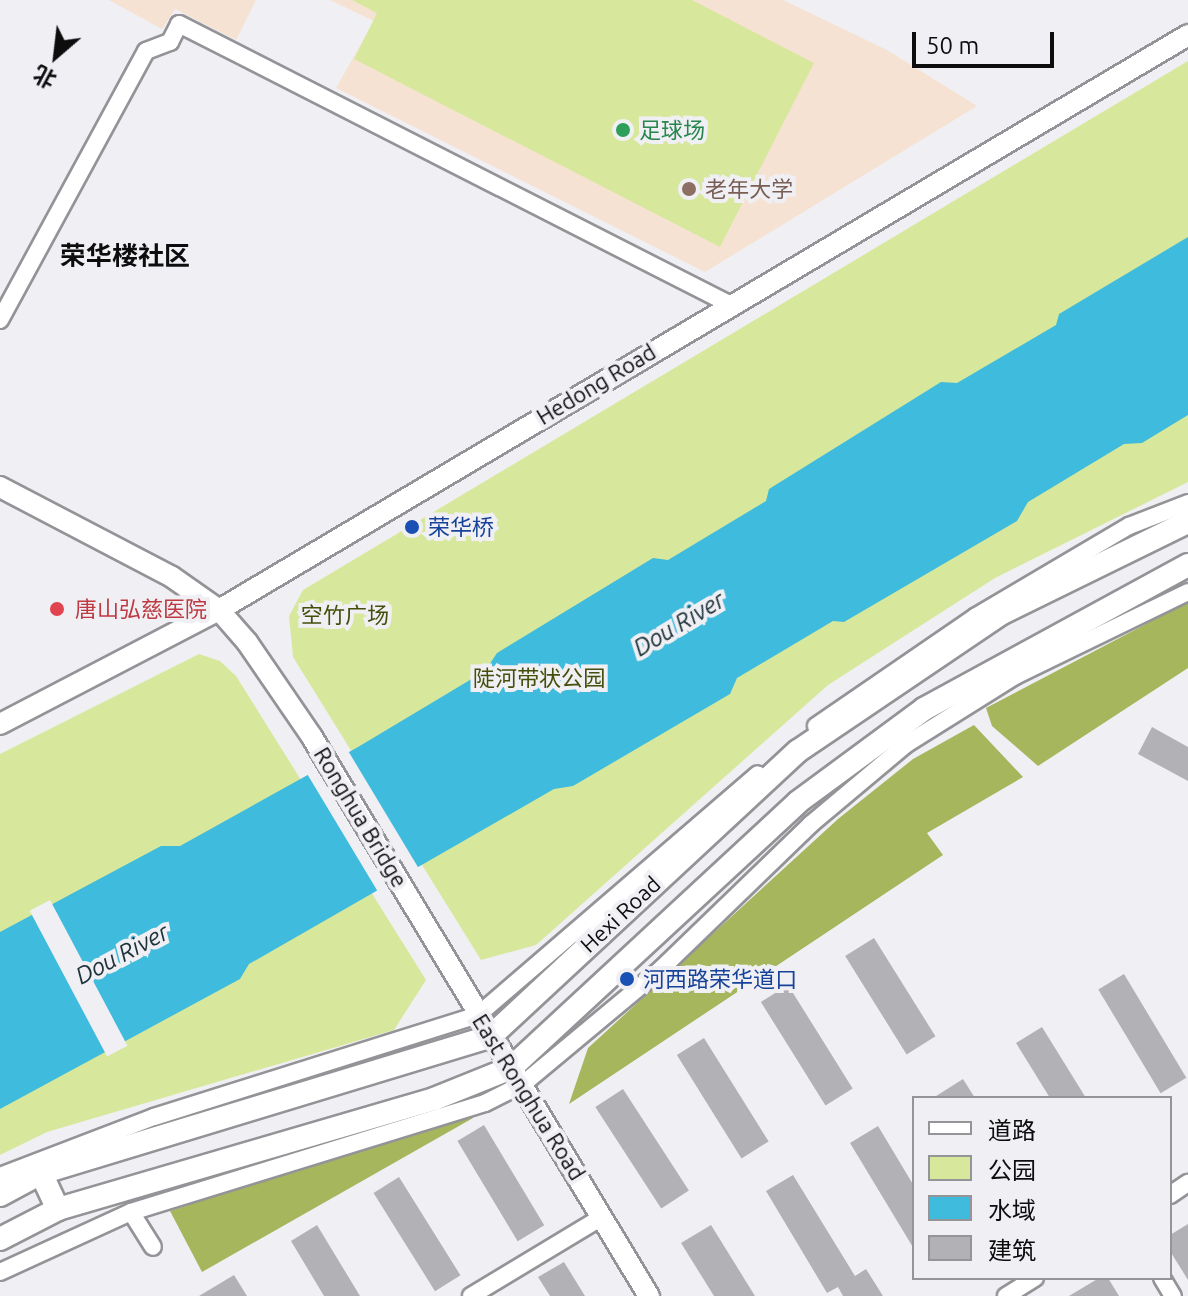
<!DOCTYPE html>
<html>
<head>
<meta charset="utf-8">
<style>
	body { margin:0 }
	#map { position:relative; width:1188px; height:1296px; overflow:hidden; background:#f0eff4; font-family:Ubuntu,"Noto Sans SC",sans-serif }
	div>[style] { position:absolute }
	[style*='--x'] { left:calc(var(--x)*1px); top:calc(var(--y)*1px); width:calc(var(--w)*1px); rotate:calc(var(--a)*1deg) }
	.education>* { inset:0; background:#f6e2d3 }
	.green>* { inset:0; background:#d7e89c }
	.forest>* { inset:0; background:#a5b65d }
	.water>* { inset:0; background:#3fbbdd }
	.pier>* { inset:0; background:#f0eff4; transform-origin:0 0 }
	.building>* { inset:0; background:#b2b2b6; transform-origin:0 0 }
	.roads { filter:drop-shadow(2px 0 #949397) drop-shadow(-2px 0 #949397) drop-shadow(0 2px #949397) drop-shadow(0 -2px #949397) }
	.minor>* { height:16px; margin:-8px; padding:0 8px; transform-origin:8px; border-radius:8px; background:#fff }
	.tertiary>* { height:20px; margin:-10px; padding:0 10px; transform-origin:10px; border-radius:10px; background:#fff }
	.secondary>* { height:22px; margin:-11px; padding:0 11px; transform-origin:11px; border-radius:11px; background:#fff }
	.dots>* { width:22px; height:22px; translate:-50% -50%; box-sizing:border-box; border:4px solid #f0eff4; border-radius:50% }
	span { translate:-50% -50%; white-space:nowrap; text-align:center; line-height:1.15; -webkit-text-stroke:8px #f0eff4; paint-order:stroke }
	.leisure-label { font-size:22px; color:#27864d }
	.left { translate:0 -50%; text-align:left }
	.education-label { font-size:22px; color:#785e54 }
	.street-label { font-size:22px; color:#0d0d0e }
	.transit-label { font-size:22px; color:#164399 }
	.health-label { font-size:22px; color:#be3a42 }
	.park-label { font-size:22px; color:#444f0b }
	.water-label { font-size:24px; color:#1d3239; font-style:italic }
	.quarter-label { font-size:26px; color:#0d0d0e; font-weight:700 }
	.legend { position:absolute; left:912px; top:1096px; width:260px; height:184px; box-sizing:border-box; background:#f0eff4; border:2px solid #959598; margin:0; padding:10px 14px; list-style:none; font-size:24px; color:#0d0d0e }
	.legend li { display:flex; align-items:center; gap:16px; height:40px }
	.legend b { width:40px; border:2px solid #959598 }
	.north { position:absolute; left:16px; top:16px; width:80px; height:80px; -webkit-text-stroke:6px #f0eff4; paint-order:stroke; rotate:208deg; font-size:22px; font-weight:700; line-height:32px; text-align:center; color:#0d0d0e }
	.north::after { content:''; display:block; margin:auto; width:28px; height:36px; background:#0d0d0e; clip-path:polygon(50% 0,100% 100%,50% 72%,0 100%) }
	.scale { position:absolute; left:912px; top:32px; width:142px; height:36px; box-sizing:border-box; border:4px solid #0d0d0e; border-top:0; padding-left:10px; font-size:24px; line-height:28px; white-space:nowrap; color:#0d0d0e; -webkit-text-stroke:6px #f0eff4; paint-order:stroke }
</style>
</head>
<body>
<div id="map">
	<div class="education">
		<div style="clip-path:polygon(109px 0,256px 0,236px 40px,175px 9px,162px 29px)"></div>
		<div style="clip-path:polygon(330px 0,783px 0,887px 50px,977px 106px,705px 272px,336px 88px,374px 21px)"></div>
	</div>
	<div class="green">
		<div style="clip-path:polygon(352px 0,692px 0,814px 63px,720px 247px,354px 59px,377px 13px)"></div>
		<div style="clip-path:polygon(1188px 61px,1188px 482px,995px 578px,828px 685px,536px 945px,481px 960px,293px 657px,289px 616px,303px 590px)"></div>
		<div style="clip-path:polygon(199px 654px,220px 661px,236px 676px,426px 980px,394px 1030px,47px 1132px,0 1155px,0 754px)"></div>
	</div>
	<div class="forest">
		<div style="clip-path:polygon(1188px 602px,1188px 668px,1038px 766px,992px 726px,986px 708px)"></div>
		<div style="clip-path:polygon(974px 725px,1023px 777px,927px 833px,943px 855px,569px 1104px,588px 1048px,838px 819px,913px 759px)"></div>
		<div style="clip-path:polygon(471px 1112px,473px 1118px,202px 1272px,170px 1211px)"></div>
	</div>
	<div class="water">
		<div style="clip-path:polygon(1188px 237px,1188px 415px,1142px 443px,1124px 444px,1028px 502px,1017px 521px,844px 622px,833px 621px,737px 678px,730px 694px,573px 786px,554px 789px,249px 964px,240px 979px,0 1109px,0 932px,161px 846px,180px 846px,358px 747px,485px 671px,497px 653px,653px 558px,668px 560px,766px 501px,769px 489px,941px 382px,957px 383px,1056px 325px,1059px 314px)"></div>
	</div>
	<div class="pier">
		<div style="left:347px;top:749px;width:145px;height:47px;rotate:59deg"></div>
		<div style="left:50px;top:900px;width:165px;height:23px;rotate:62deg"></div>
	</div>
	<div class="building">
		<div style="clip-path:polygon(1152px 727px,1188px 747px,1188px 781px,1138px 754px)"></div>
		<div style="left:874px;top:938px;width:116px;height:34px;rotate:58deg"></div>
		<div style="left:1124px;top:974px;width:121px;height:30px;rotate:59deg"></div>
		<div style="left:788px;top:985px;width:122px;height:32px;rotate:58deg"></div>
		<div style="clip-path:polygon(1042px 1027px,1086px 1098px,1050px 1098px,1016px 1043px)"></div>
		<div style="left:704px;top:1038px;width:122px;height:32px;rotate:58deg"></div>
		<div style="clip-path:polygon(963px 1079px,975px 1098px,933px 1098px)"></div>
		<div style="left:623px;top:1089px;width:121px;height:33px;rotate:57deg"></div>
		<div style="left:484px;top:1125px;width:117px;height:31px;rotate:59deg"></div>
		<div style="clip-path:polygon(878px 1126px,914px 1186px,914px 1249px,850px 1143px)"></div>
		<div style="clip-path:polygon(793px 1175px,855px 1276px,866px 1269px,883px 1296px,843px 1296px,838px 1287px,827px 1293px,766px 1191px)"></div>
		<div style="left:399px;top:1177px;width:116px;height:30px;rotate:58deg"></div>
		<div style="clip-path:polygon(1188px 1224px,1188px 1280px,1170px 1251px,1170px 1235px)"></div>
		<div style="clip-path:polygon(317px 1225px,360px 1296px,324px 1296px,291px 1241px)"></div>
		<div style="clip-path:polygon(711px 1225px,755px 1296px,714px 1296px,681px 1243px)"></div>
		<div style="clip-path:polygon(564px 1262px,585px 1296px,550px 1296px,538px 1277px)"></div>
		<div style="clip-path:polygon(234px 1275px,247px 1296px,199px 1296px)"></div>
		<div style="clip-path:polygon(1099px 1278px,1108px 1278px,1119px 1296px,1069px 1296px)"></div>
	</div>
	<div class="roads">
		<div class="minor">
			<div style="--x:0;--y:320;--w:306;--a:-61.5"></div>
			<div style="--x:146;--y:51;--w:26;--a:-21"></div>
			<div style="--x:170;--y:42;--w:20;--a:-63"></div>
			<div style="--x:179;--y:24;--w:617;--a:26.98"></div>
			<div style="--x:816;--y:726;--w:193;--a:-34.4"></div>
			<div style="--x:975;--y:617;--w:179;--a:-30.6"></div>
			<div style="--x:1129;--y:526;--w:63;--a:-21.3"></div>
			<div style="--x:0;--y:1176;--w:165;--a:-21"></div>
			<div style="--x:154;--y:1117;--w:340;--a:-17.5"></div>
			<div style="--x:478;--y:1015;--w:369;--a:-40.7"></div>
			<div style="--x:1170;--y:1195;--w:22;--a:-34"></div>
			<div style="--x:131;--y:1212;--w:41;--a:57.8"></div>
			<div style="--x:0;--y:1272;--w:144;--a:-24.6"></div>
			<div style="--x:131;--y:1212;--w:370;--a:-17.1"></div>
			<div style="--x:485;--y:1103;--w:42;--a:-26.6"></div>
			<div style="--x:523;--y:1084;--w:180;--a:-39.8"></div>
			<div style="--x:661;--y:969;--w:209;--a:-44"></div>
			<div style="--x:811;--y:824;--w:123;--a:-40"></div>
			<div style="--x:905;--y:745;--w:130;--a:-32.1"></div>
			<div style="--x:1015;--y:676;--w:192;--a:-25.9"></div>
			<div style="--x:1162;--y:1278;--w:21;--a:59"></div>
			<div style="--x:471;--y:1296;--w:153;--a:-31.1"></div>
			<div style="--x:1006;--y:1296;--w:34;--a:-32"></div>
		</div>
		<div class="tertiary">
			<div style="--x:0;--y:487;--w:194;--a:27.6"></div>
			<div style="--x:172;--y:577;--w:57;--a:35.1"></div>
			<div style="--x:219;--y:610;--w:43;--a:48.8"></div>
			<div style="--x:247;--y:642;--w:115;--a:55.6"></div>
			<div style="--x:312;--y:737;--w:653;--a:58.92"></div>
			<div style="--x:0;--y:724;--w:247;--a:-27.5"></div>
			<div style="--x:219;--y:610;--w:1127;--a:-30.68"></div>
		</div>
		<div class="secondary">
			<div style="--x:41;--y:1173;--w:40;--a:65"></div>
			<div style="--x:0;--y:1195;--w:47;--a:-28.2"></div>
			<div style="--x:41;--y:1173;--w:469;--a:-16.9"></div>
			<div style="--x:490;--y:1037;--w:420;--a:-42.9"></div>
			<div style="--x:798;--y:751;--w:246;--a:-34.1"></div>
			<div style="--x:1002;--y:613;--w:207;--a:-26.1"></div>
			<div style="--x:0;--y:1239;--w:65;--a:-27.3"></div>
			<div style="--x:58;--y:1209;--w:392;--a:-16.3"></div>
			<div style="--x:434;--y:1099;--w:83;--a:-21.9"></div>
			<div style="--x:511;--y:1068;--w:391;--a:-42.8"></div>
			<div style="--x:798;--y:802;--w:157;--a:-36.4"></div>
			<div style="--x:924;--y:709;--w:301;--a:-28.6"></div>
		</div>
	</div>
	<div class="dots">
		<div style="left:623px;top:130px;background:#2e9e5b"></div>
		<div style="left:689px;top:189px;background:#8d6e63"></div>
		<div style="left:412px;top:527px;background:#1a4fb4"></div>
		<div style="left:57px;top:609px;background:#e0444e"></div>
		<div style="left:627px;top:979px;background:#1a4fb4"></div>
	</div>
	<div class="leisure-label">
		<span class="left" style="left:639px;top:130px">足球场</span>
	</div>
	<div class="education-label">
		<span class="left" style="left:705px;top:189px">老年大学</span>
	</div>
	<div class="street-label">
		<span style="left:596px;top:384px;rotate:-31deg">Hedong Road</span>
		<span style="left:361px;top:817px;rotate:59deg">Ronghua Bridge</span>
		<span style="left:620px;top:914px;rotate:-43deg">Hexi Road</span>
		<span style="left:529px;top:1097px;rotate:58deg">East Ronghua Road</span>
	</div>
	<div class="transit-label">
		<span class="left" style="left:428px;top:527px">荣华桥</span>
		<span class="left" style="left:643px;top:979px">河西路荣华道口</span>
	</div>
	<div class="health-label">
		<span class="left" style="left:75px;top:609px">唐山弘慈医院</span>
	</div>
	<div class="park-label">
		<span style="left:345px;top:615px">空竹广场</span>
		<span style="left:539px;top:678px">陡河带状公园</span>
	</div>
	<div class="water-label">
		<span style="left:679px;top:624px;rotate:-31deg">Dou River</span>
		<span style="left:122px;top:954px;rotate:-28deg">Dou River</span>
	</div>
	<div class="quarter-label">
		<span style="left:125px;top:256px">荣华楼社区</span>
	</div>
	<ul class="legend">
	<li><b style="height:10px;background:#fff"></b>道路</li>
	<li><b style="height:22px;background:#d7e89c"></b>公园</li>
	<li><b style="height:22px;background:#3fbbdd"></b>水域</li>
	<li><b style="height:22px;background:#b2b2b6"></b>建筑</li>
	</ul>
	<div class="north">北</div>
	<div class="scale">50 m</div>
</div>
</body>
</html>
